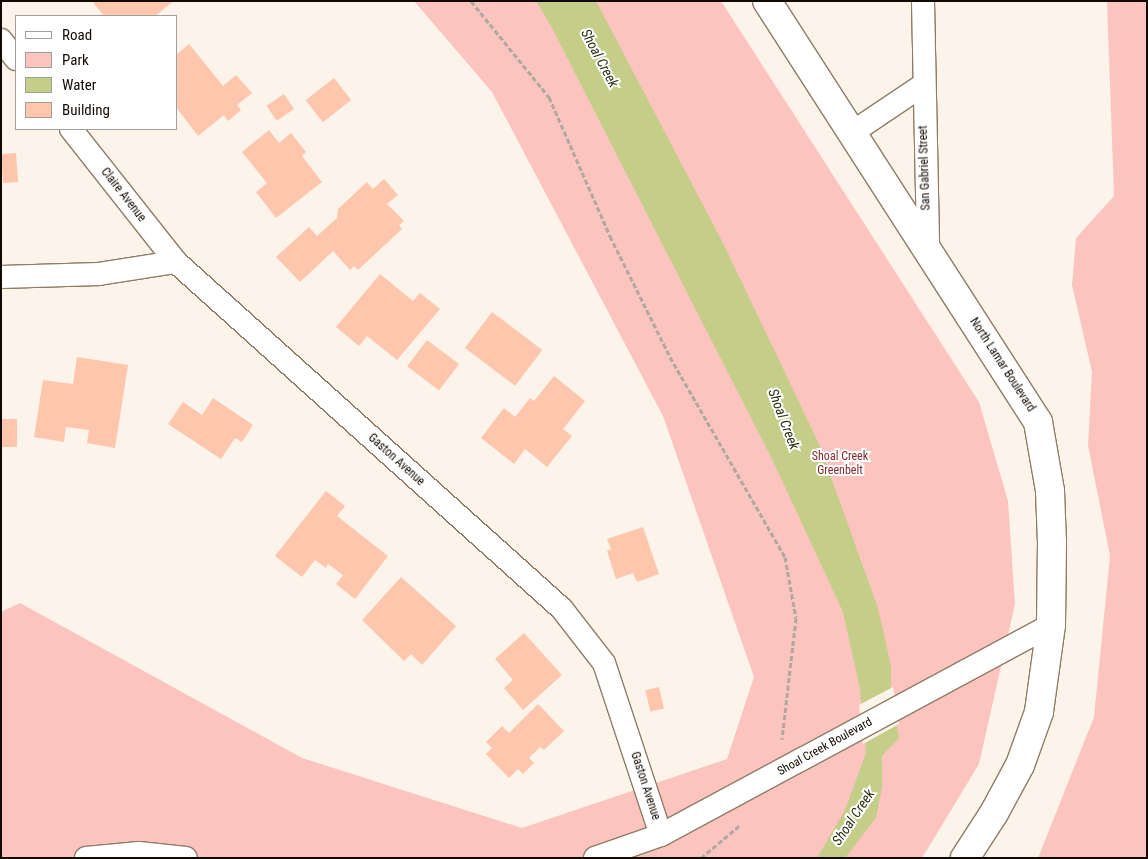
<!DOCTYPE html>
<html>
<head>
<meta charset="utf-8">
<style>
	body { margin:0 }
	#map { position:relative; width:1148px; height:859px; overflow:hidden; background:#fcf3ea; font-family:"Roboto Condensed",sans-serif }
	div>[style] { position:absolute }
	[style*='--x'] { left:calc(var(--x)*1px); top:calc(var(--y)*1px); width:calc(var(--w)*1px); rotate:calc(var(--a)*1deg) }
	.green>* { inset:0; background:#fcc4bf }
	.water>* { inset:0; background:#c5ce88 }
	.pier>* { inset:0; background:#fcf3ea }
	.building>* { inset:0; background:#fec6ac; transform-origin:0 0 }
	.path>* { height:3px; margin-top:-1.5px; transform-origin:0; background:repeating-linear-gradient(90deg,#b0a79f 0 5px,transparent 0 7.5px) }
	.roads { filter:drop-shadow(1px 0 #8f7c67) drop-shadow(-1px 0 #8f7c67) drop-shadow(0 1px #8f7c67) drop-shadow(0 -1px #8f7c67) }
	.street>* { height:22px; margin:-11px; padding:0 11px; transform-origin:11px; border-radius:11px; background:#fff }
	.primary>* { height:28px; margin:-14px; padding:0 14px; transform-origin:14px; border-radius:14px; background:#fff }
	span { translate:-50% -50%; white-space:nowrap; text-align:center; line-height:1.15; -webkit-text-stroke:4px #fff; paint-order:stroke }
	.street-label { font-size:12px; color:#110a04 }
	.park-label { font-size:12px; color:#832b2b }
	.water-label { font-size:14px; color:#2c2f11; font-style:italic }
	.frame { position:absolute; inset:0; border:2px solid #110a04; pointer-events:none }
	.legend { position:absolute; left:15px; top:15px; width:162px; height:115px; box-sizing:border-box; background:#fff; border:1px solid #a09d9b; margin:0; padding:6px 9px; list-style:none; font-size:15px; color:#110a04 }
	.legend li { display:flex; align-items:center; gap:10px; height:25px }
	.legend b { width:25px; border:1px solid #a09d9b }
</style>
</head>
<body>
<div id="map">
	<div class="green">
		<div style="clip-path:polygon(414px 1px,721px 1px,979px 402px,1008px 501px,1015px 604px,979px 764px,922px 858px,1px 858px,1px 612px,20px 603px,302px 758px,522px 828px,727px 759px,754px 677px,663px 416px,492px 92px)"></div>
		<div style="clip-path:polygon(1107px 1px,1147px 1px,1147px 858px,1038px 858px,1094px 717px,1110px 556px,1088px 445px,1092px 372px,1072px 285px,1076px 238px,1114px 196px)"></div>
	</div>
	<div class="water">
		<div style="clip-path:polygon(536px 1px,596px 1px,724px 245px,819px 444px,878px 608px,891px 666px,891px 696px,899px 738px,882px 756px,882px 787px,876px 818px,845px 858px,817px 858px,845px 810px,866px 753px,860px 689px,843px 612px,773px 461px,551px 26px)"></div>
	</div>
	<div class="pier">
		<div style="clip-path:polygon(893px 687px,899px 724px,863px 744px,859px 705px)"></div>
	</div>
	<div class="building">
		<div style="clip-path:polygon(92px 1px,174px 1px,155px 16px,104px 16px)"></div>
		<div style="clip-path:polygon(189px 44px,223px 86px,236px 75px,252px 93px,237px 105px,241px 110px,228px 121px,224px 115px,198px 136px,176px 107px,176px 55px)"></div>
		<div style="left:334px;top:78px;width:28px;height:36px;rotate:52deg"></div>
		<div style="left:284px;top:94px;width:18px;height:21px;rotate:56deg"></div>
		<div style="clip-path:polygon(269px 130px,279px 143px,291px 133px,306px 152px,302px 156px,322px 182px,276px 218px,256px 192px,267px 183px,242px 152px)"></div>
		<div style="left:16px;top:153px;width:29px;height:15px;rotate:86deg"></div>
		<div style="clip-path:polygon(384px 179px,398px 195px,387px 204px,404px 221px,399px 225px,402px 229px,358px 270px,354px 266px,350px 270px,333px 251px,300px 282px,276px 257px,309px 227px,317px 236px,337px 218px,338px 209px,367px 182px,373px 189px)"></div>
		<div style="clip-path:polygon(380px 274px,413px 301px,420px 293px,440px 309px,397px 360px,367px 336px,359px 346px,336px 327px)"></div>
		<div style="left:492px;top:312px;width:63px;height:45px;rotate:37deg"></div>
		<div style="left:427px;top:340px;width:40px;height:33px;rotate:37deg"></div>
		<div style="clip-path:polygon(77px 357px,128px 365px,115px 448px,87px 443px,89px 430px,66px 427px,64px 442px,34px 437px,43px 380px,73px 384px)"></div>
		<div style="clip-path:polygon(554px 376px,585px 401px,563px 429px,572px 436px,547px 467px,525px 449px,514px 464px,481px 438px,504px 408px,515px 417px,530px 398px,534px 401px)"></div>
		<div style="clip-path:polygon(213px 398px,253px 425px,242px 442px,235px 438px,221px 459px,168px 424px,183px 402px,202px 415px)"></div>
		<div style="left:1px;top:419px;width:16px;height:28px"></div>
		<div style="clip-path:polygon(326px 491px,345px 506px,337px 516px,388px 556px,355px 599px,336px 584px,343px 575px,328px 564px,326px 568px,315px 560px,302px 577px,275px 556px)"></div>
		<div style="clip-path:polygon(643px 527px,659px 574px,637px 582px,633px 573px,616px 579px,607px 551px,611px 549px,607px 539px)"></div>
		<div style="clip-path:polygon(401px 577px,456px 626px,422px 665px,411px 654px,404px 661px,362px 620px)"></div>
		<div style="clip-path:polygon(524px 633px,562px 675px,523px 710px,504px 688px,513px 680px,495px 659px)"></div>
		<div style="left:659px;top:687px;width:22px;height:14px;rotate:77deg"></div>
		<div style="clip-path:polygon(538px 704px,564px 731px,544px 750px,540px 747px,529px 758px,534px 763px,523px 774px,518px 769px,509px 778px,486px 754px,492px 748px,486px 742px,502px 726px,509px 733px)"></div>
	</div>
	<div class="path">
		<div style="--x:471;--y:1;--w:124;--a:50.9"></div>
		<div style="--x:549;--y:97;--w:152;--a:66.3"></div>
		<div style="--x:610;--y:236;--w:135;--a:63.6"></div>
		<div style="--x:670;--y:357;--w:231;--a:60.1"></div>
		<div style="--x:785;--y:557;--w:62;--a:79.8"></div>
		<div style="--x:796;--y:618;--w:122;--a:96.6"></div>
		<div style="--x:701;--y:858;--w:51;--a:-40.2"></div>
	</div>
	<div class="roads">
		<div class="street">
			<div style="--x:923;--y:1;--w:249;--a:88.8"></div>
			<div style="--x:1;--y:40;--w:24;--a:52"></div>
			<div style="--x:71;--y:129;--w:169;--a:51.7"></div>
			<div style="--x:176;--y:262;--w:519;--a:41.95"></div>
			<div style="--x:562;--y:609;--w:68;--a:52.1"></div>
			<div style="--x:604;--y:663;--w:181;--a:71.7"></div>
			<div style="--x:853;--y:132;--w:84;--a:-33.9"></div>
			<div style="--x:1;--y:277;--w:98;--a:-1.8"></div>
			<div style="--x:99;--y:274;--w:78;--a:-8.9"></div>
			<div style="--x:86;--y:858;--w:53;--a:-5.4"></div>
			<div style="--x:139;--y:853;--w:47;--a:6.1"></div>
			<div style="--x:595;--y:858;--w:70;--a:-19.2"></div>
			<div style="--x:661;--y:835;--w:443;--a:-28.3"></div>
		</div>
		<div class="primary">
			<div style="--x:767;--y:1;--w:501;--a:57.23"></div>
			<div style="--x:1038;--y:422;--w:70;--a:80.1"></div>
			<div style="--x:1050;--y:491;--w:51;--a:87.8"></div>
			<div style="--x:1052;--y:542;--w:83;--a:90.7"></div>
			<div style="--x:1051;--y:625;--w:88;--a:97.9"></div>
			<div style="--x:1039;--y:712;--w:56;--a:109.7"></div>
			<div style="--x:1020;--y:765;--w:55;--a:118.4"></div>
			<div style="--x:994;--y:813;--w:54;--a:122.8"></div>
		</div>
	</div>
	<div class="street-label">
		<span style="left:925px;top:168px;rotate:-92deg">San Gabriel Street</span>
		<span style="left:123px;top:195px;rotate:52deg">Claire Avenue</span>
		<span style="left:1002px;top:365px;rotate:57deg">North Lamar Boulevard</span>
		<span style="left:396px;top:460px;rotate:42deg">Gaston Avenue</span>
		<span style="left:825px;top:747px;rotate:-29deg">Shoal Creek Boulevard</span>
		<span style="left:645px;top:786px;rotate:72deg">Gaston Avenue</span>
	</div>
	<div class="park-label">
		<span style="left:840px;top:464px">Shoal Creek<br>Greenbelt</span>
	</div>
	<div class="water-label">
		<span style="left:600px;top:58px;rotate:62deg">Shoal Creek</span>
		<span style="left:784px;top:419px;rotate:69deg">Shoal Creek</span>
		<span style="left:853px;top:817px;rotate:-56deg">Shoal Creek</span>
	</div>
	<div class="frame"></div>
	<ul class="legend">
	<li><b style="height:6px;background:#fff"></b>Road</li>
	<li><b style="height:14px;background:#fcc4bf"></b>Park</li>
	<li><b style="height:14px;background:#c5ce88"></b>Water</li>
	<li><b style="height:14px;background:#fec6ac"></b>Building</li>
	</ul>
</div>
</body>
</html>
